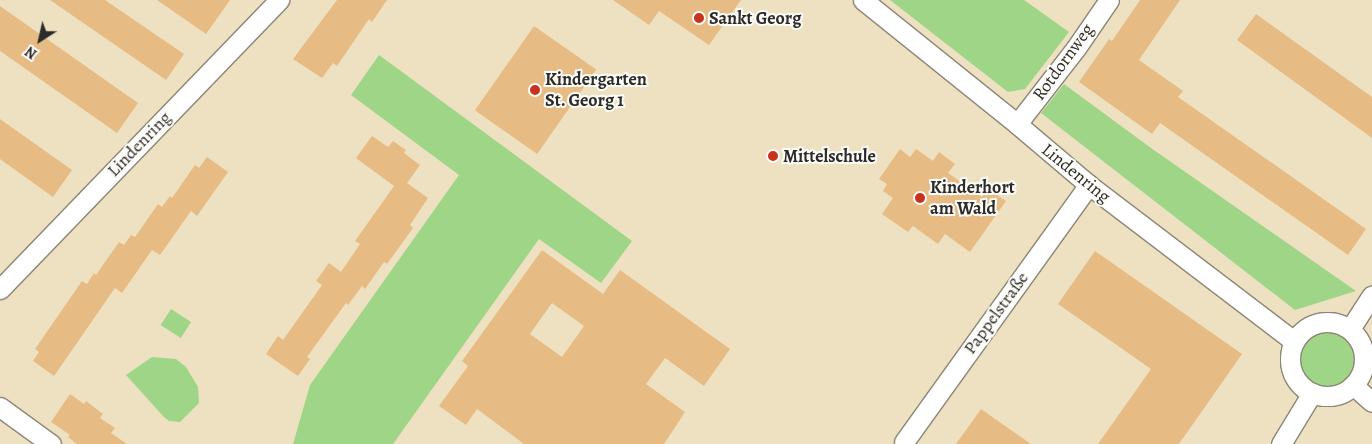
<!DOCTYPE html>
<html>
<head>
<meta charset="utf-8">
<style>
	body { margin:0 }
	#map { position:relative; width:1372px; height:444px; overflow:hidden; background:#eee1c1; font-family:Alegreya,serif }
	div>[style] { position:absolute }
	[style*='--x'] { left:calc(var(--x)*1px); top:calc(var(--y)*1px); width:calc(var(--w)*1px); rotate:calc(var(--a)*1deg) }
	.green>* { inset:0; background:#9fd587; transform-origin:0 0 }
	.round { border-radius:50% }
	.building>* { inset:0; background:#e6bc84; transform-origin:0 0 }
	.roads { filter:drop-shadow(1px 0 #8c8676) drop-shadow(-1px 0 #8c8676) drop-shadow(0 1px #8c8676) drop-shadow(0 -1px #8c8676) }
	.minor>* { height:19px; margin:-9.5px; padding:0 9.5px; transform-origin:9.5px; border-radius:9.5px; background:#fff }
	.minor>.ring { margin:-9.5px; padding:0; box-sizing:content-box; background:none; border:19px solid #fff; border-radius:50% }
	.dots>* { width:14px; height:14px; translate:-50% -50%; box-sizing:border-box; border:2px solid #fdfcf7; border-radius:50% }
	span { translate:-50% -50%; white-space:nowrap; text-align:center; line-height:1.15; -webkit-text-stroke:4px #fdfcf7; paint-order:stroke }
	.poi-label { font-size:18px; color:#2b2b2b; font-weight:700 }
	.left { translate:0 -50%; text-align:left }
	.street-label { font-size:18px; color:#2b2b2b }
	.north { position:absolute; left:15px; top:15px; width:50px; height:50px; -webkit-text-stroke:4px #fdfcf7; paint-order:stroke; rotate:215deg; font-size:14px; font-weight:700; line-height:20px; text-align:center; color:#2b2b2b }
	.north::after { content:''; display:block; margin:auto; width:18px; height:22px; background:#2b2b2b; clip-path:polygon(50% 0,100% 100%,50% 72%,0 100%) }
</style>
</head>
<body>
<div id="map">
	<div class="green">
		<div style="clip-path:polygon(890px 0,1024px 0,1069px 32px,1025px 89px,1008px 92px)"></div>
		<div style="clip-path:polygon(379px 55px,632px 241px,601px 283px,539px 239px,393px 444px,293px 444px,310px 385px,459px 175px,351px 95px)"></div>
		<div style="clip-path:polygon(1064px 84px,1151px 148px,1356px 291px,1295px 310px,1041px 113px)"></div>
		<div style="left:171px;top:309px;width:24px;height:19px;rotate:33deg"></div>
		<div class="round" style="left:1300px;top:331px;width:56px;height:56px"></div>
		<div style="clip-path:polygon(152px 357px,176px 359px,186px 367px,198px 387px,199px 403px,180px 422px,169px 421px,163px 416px,126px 375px)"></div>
	</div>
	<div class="building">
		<div style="clip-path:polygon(50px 0,105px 0,184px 54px,166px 80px)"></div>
		<div style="clip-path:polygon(157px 0,230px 0,206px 34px)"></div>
		<div style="clip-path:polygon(337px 0,387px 0,372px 22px,369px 19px,337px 66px,333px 63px,322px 78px,293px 59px)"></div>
		<div style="clip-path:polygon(613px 0,741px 0,709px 45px,659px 11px,649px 25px)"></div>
		<div style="clip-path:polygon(1140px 0,1180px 0,1139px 60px,1183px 91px,1178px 97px,1366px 229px,1348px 255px,1160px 123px,1152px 134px,1079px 82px,1109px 39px,1112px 41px)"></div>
		<div style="clip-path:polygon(0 6px,138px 103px,117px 133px,0 51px)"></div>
		<div style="clip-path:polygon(1256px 14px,1372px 97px,1372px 138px,1237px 40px)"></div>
		<div style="left:534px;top:26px;width:76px;height:103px;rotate:35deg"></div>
		<div style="clip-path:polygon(0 119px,72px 170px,53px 197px,0 159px)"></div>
		<div style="clip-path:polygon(372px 136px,388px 147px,393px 141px,406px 150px,404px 153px,420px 165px,407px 183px,428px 198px,410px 225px,413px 228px,387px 264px,384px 262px,365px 289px,362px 286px,348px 305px,346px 303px,307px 357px,310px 359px,298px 376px,266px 354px,278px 336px,283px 340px,322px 285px,316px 281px,329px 263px,341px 272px,360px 244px,355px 241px,394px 186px,356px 158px)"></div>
		<div style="clip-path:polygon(900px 149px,910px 157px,916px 149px,933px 161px,939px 152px,955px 164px,948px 173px,982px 197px,988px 189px,1006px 201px,970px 252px,945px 234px,938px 244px,913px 226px,908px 232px,882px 214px,893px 198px,883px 191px,887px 184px,879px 179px)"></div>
		<div style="clip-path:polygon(207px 157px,228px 172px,197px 216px,191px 211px,160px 255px,152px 250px,122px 293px,115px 288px,54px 376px,33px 361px,39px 352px,35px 349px,82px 281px,87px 284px,94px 273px,96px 275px,119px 242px,124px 245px,131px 235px,135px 237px,158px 204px,162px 207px,170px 196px,172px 198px,195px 165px,199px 168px)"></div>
		<div style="clip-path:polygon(evenodd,542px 250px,603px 294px,620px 270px,730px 349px,704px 386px,665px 358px,646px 384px,685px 412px,664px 444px,524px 444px,477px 409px,466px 425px,439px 406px,468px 366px,462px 361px,542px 250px,552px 303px,584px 326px,562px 357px,530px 334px,552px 303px)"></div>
		<div style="clip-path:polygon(1095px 251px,1242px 354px,1179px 444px,1098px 444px,1151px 369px,1058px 304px)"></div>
		<div style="clip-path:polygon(70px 394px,84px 404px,86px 401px,103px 414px,100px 418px,115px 428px,111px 433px,127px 444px,77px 444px,68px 437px,70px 435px,51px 422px)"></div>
		<div style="clip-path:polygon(981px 409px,1031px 444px,956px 444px)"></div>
	</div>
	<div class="roads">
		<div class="minor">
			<div style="--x:863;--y:0;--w:198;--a:38.8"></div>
			<div style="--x:1017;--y:124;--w:94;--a:40.3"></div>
			<div style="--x:1089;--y:185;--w:258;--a:37.3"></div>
			<div style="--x:1017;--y:124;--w:96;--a:-52.2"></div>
			<div style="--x:1076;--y:48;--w:58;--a:-55.5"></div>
			<div style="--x:0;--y:289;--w:402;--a:-46"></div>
			<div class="ring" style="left:1290px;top:322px;width:55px;height:55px"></div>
			<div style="--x:1350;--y:329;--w:40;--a:-57.1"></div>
			<div style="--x:1353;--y:385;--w:25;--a:42"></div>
			<div style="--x:0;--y:407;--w:63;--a:36"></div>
			<div style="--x:904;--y:442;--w:317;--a:-54.3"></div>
			<div style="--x:1281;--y:444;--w:60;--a:-58.7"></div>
		</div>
	</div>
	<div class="dots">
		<div style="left:699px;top:18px;background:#c8321e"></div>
		<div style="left:535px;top:90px;background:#c8321e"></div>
		<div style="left:773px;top:156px;background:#c8321e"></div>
		<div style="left:920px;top:198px;background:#c8321e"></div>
	</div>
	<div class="poi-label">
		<span class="left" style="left:709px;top:18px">Sankt Georg</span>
		<span class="left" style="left:545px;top:90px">Kindergarten<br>St. Georg 1</span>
		<span class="left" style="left:783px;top:156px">Mittelschule</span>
		<span class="left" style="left:930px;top:198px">Kinderhort<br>am Wald</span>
	</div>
	<div class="street-label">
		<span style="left:1063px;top:62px;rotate:-54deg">Rotdornweg</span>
		<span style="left:139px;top:144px;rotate:-46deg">Lindenring</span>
		<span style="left:1076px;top:173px;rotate:39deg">Lindenring</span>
		<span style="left:996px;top:313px;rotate:-54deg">Pappelstraße</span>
	</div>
	<div class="north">N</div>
</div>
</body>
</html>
